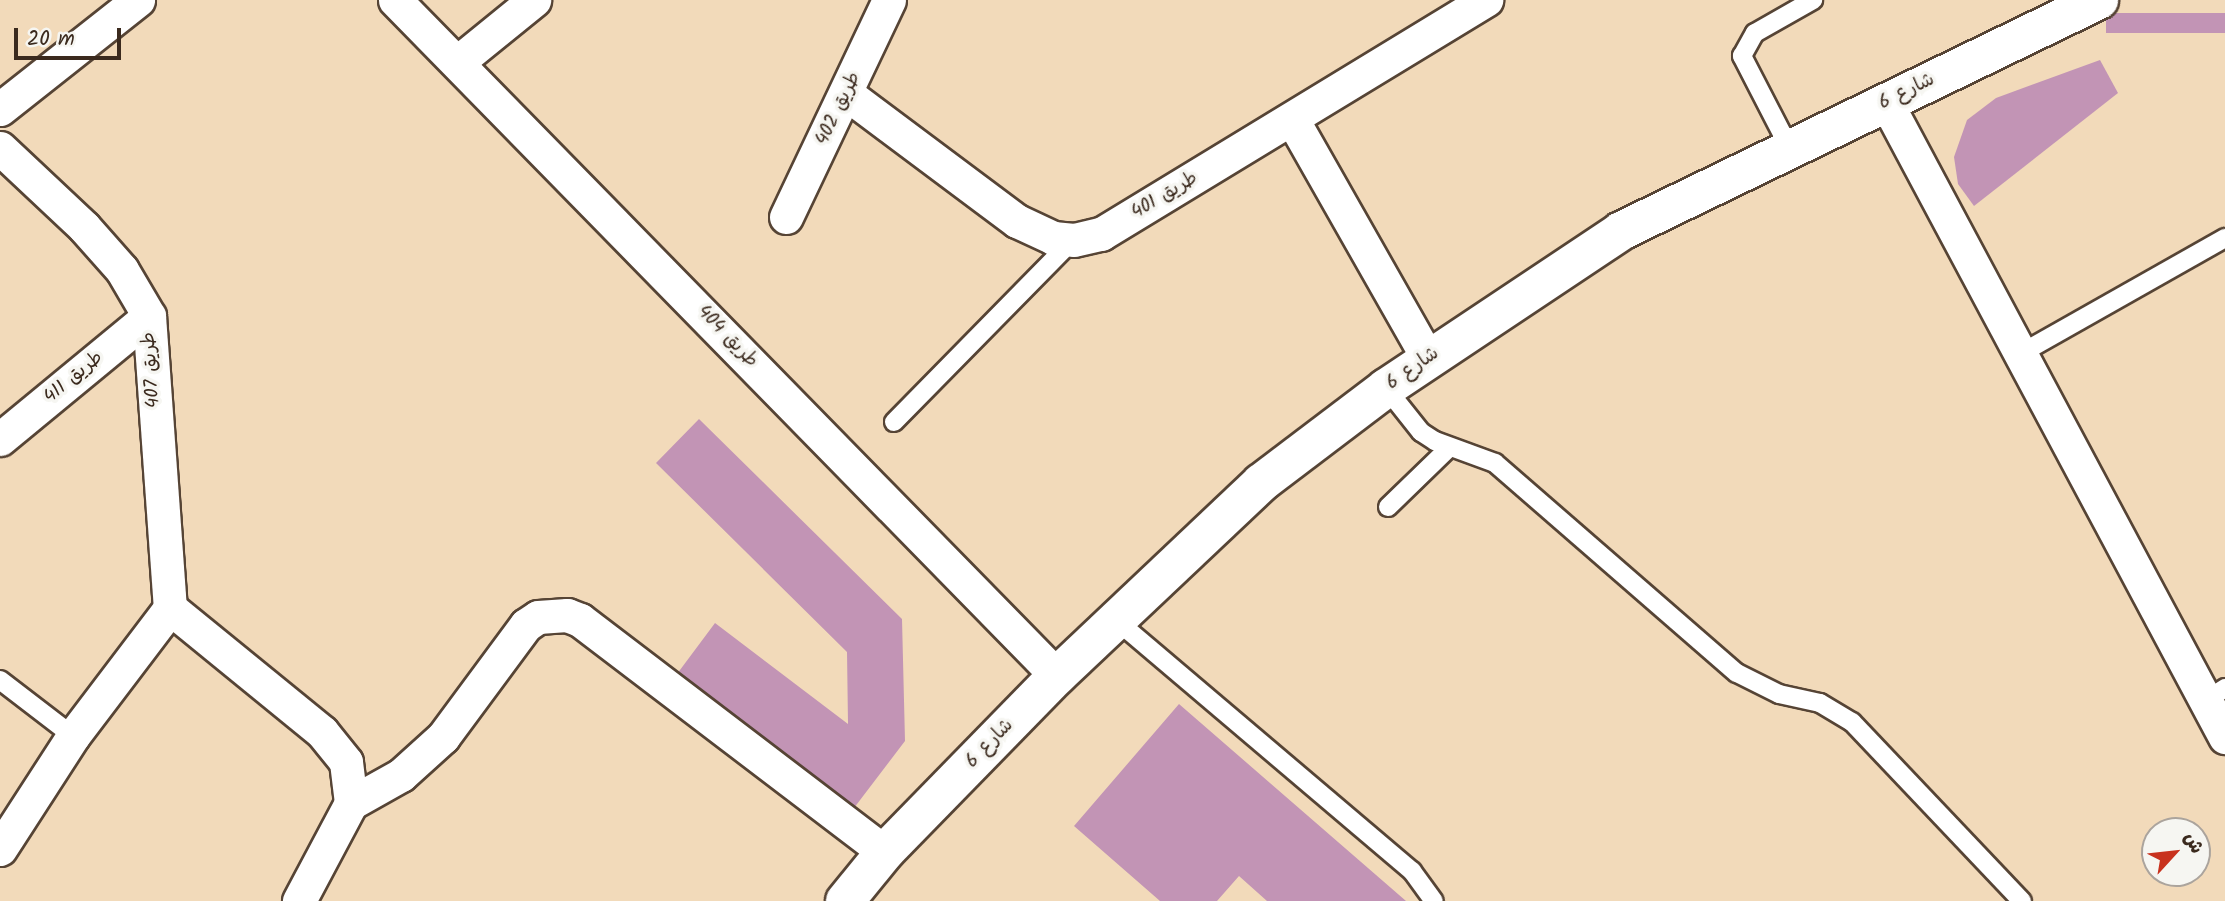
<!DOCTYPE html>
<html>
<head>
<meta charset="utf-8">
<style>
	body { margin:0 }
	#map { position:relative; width:2225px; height:901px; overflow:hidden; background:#f2daba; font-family:Kalam,"Playpen Sans Arabic",sans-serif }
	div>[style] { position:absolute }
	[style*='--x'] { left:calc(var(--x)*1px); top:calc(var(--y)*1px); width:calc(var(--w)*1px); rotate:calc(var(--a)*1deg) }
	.building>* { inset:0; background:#c294b5; transform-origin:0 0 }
	.roads { filter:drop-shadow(2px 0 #564435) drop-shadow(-2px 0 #564435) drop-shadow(0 2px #564435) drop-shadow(0 -2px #564435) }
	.lane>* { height:18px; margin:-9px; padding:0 9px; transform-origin:9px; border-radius:9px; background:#fff }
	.street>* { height:33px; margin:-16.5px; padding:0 16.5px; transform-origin:16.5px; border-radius:16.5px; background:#fff }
	.secondary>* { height:38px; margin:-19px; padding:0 19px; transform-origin:19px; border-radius:19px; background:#fff }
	span { translate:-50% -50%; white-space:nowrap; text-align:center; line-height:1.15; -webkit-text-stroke:7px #f6f6f2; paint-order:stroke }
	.street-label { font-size:19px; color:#3b2a1e }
	.north { position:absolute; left:2141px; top:817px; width:70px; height:70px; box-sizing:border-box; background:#f6f6f2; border:2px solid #aba49d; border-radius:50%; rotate:63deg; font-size:19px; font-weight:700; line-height:28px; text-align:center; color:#3b2a1e }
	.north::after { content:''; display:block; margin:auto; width:24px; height:32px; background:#c8321e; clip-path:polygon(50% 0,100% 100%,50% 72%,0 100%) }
	.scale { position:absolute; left:14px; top:28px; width:107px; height:32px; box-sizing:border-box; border:4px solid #3b2a1e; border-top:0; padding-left:9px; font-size:21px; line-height:24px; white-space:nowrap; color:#3b2a1e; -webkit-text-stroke:5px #f6f6f2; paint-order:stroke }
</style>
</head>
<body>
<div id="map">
	<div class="building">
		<div style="left:2225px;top:13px;width:20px;height:119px;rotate:90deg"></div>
		<div style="clip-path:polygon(2100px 60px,2118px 93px,1974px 206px,1958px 184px,1954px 157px,1967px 120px,1996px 98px)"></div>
		<div style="clip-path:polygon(699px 419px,902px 619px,905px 741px,854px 808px,677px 674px,715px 623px,848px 724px,847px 652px,656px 463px)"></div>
		<div style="clip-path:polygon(1179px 704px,1406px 901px,1267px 901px,1239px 876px,1217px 901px,1160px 901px,1074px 826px)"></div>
	</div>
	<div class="roads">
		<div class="lane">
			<div style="--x:1790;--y:149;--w:105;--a:-117.3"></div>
			<div style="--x:1742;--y:56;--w:26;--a:-61"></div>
			<div style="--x:1755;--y:33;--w:67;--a:-29.6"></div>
			<div style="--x:2020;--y:354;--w:236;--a:-29.5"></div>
			<div style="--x:1386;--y:388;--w:56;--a:51.5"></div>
			<div style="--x:1421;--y:432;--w:17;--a:33"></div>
			<div style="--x:1435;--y:441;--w:64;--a:20.1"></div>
			<div style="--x:1495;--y:463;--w:320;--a:41"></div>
			<div style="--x:1737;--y:673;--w:47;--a:26.6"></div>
			<div style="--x:1779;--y:694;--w:42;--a:12.4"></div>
			<div style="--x:1820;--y:703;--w:37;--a:31"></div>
			<div style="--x:1852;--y:722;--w:247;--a:46.5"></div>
			<div style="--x:894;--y:422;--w:255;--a:-45.5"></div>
			<div style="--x:1388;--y:507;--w:86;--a:-44.1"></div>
			<div style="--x:1116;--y:620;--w:388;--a:40.3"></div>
			<div style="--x:1412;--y:871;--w:37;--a:54"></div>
			<div style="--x:0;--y:680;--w:92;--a:37.5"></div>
			<div style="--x:2205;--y:701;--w:24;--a:-33"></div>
		</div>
		<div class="street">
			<div style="--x:395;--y:0;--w:946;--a:45.6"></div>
			<div style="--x:459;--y:61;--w:97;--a:-39.1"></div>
			<div style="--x:847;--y:94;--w:212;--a:36.8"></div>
			<div style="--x:1017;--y:221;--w:40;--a:25"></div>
			<div style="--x:1053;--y:238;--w:21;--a:5"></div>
			<div style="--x:1074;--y:240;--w:28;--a:-13"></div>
			<div style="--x:1101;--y:234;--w:451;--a:-31.3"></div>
			<div style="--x:1886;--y:102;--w:720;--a:61.9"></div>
			<div style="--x:0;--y:109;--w:176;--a:-38.3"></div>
			<div style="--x:1292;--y:119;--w:275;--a:60.4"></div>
			<div style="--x:0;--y:148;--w:115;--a:43.2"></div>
			<div style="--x:84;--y:227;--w:57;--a:48.5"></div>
			<div style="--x:122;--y:270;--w:53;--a:59.6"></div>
			<div style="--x:149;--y:316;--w:293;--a:85.9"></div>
			<div style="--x:786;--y:217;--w:240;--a:-64.6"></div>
			<div style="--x:0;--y:439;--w:193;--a:-39.5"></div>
			<div style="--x:170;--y:608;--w:196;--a:39.2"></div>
			<div style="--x:322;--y:732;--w:38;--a:51"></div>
			<div style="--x:346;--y:762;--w:41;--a:83"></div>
			<div style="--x:351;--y:803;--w:111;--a:118"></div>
			<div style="--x:351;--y:803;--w:57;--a:-29.2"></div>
			<div style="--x:401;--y:775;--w:57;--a:-42.1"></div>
			<div style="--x:443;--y:737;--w:139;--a:-53.5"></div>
			<div style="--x:526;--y:625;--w:14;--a:-34"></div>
			<div style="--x:538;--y:617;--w:29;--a:-4"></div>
			<div style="--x:567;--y:615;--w:14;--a:21"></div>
			<div style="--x:580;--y:620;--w:383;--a:37.3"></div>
			<div style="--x:0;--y:849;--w:135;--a:-57.1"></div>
			<div style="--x:73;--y:736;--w:161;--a:-52.8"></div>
		</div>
		<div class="secondary">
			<div style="--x:845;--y:901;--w:63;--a:-50.8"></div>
			<div style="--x:885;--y:852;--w:246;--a:-45.7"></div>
			<div style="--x:1057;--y:676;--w:281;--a:-43.4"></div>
			<div style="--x:1261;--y:483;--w:157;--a:-37.2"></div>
			<div style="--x:1386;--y:388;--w:283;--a:-33.7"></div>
			<div style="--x:1621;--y:231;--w:531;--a:-25.79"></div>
		</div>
	</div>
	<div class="street-label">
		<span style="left:1907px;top:92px;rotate:-26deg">شارع 6</span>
		<span style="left:839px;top:109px;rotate:-64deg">طريق 402</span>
		<span style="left:1165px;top:196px;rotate:-31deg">طريق 401</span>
		<span style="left:727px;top:337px;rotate:46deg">طريق 404</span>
		<span style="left:1413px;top:369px;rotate:-35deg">شارع 6</span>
		<span style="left:152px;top:370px;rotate:-94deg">طريق 407</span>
		<span style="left:74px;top:378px;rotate:-40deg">طريق 411</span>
		<span style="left:990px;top:744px;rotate:-46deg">شارع 6</span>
	</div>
	<div class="north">ش</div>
	<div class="scale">20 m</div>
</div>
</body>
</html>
